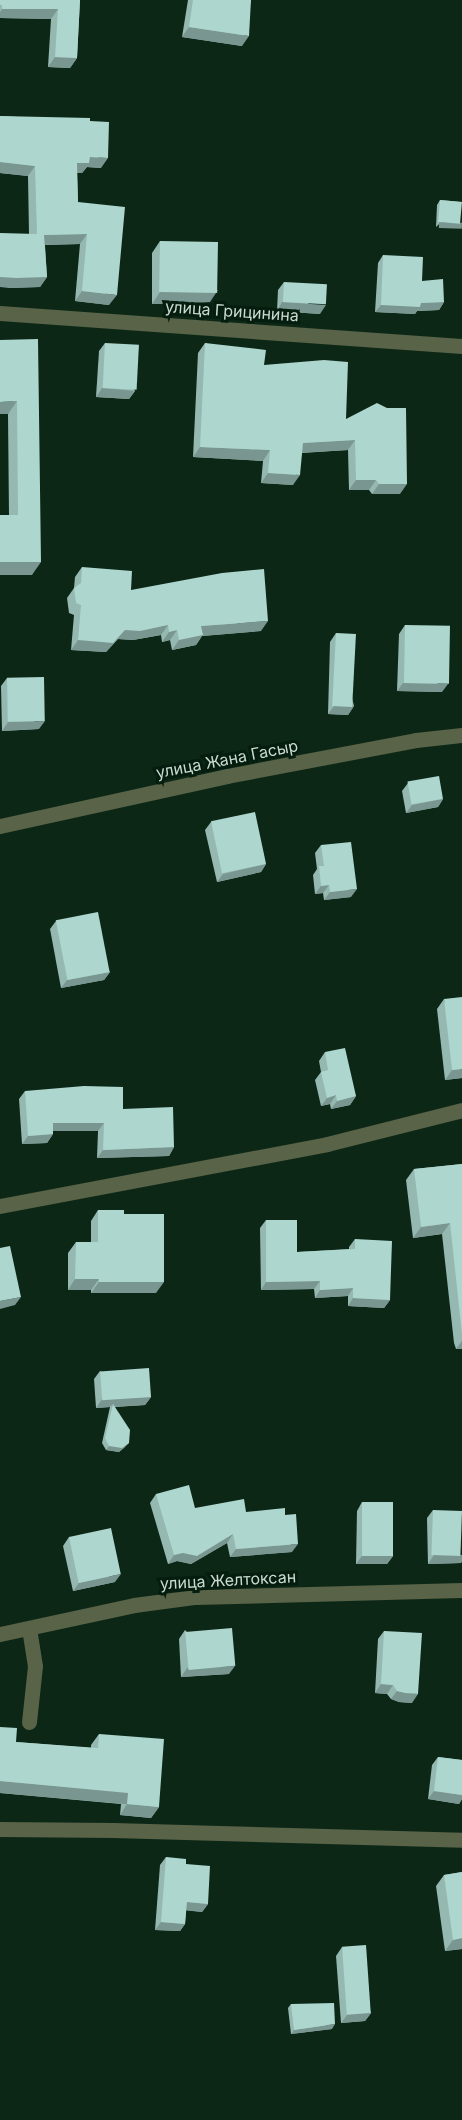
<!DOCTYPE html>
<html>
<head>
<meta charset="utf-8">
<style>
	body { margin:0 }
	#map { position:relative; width:462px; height:2120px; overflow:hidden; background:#0d2717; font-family:Inter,sans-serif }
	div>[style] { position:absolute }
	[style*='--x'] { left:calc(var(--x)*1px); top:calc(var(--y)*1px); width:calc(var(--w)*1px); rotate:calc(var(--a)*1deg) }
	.minor>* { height:15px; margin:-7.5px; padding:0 7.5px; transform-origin:7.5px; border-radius:7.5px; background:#586347 }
	.wall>* { inset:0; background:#95b8b1 }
	.shaded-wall>* { inset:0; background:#799690; transform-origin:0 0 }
	.building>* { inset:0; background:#add6ce; transform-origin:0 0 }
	span { translate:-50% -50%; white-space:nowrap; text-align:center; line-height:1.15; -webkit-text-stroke:6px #041d0e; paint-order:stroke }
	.street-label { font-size:16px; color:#cbdacf }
</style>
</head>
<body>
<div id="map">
	<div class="minor">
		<div style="--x:0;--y:313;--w:463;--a:4.1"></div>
		<div style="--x:0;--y:826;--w:232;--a:-12.4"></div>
		<div style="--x:227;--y:776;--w:192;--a:-10.8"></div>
		<div style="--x:416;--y:740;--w:46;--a:-6.2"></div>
		<div style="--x:0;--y:1206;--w:333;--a:-10.7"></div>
		<div style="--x:327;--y:1144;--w:139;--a:-14.1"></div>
		<div style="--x:0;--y:1634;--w:137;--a:-12.2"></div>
		<div style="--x:134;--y:1605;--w:62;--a:-7.5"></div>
		<div style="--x:195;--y:1597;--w:267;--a:-1.5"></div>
		<div style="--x:29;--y:1722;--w:56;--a:-83.9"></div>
		<div style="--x:35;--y:1666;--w:38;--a:-99"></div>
		<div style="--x:0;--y:1829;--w:113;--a:0.5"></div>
		<div style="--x:113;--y:1830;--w:349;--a:1.6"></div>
	</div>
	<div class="wall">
		<div style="clip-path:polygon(0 0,80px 0,77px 58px,70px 68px,48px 67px,51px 19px,0 18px)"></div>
		<div style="clip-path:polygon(188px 0,251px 0,242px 46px,182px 37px)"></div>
		<div style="clip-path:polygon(0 116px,90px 121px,101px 168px,87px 167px,82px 173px,77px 173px,78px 202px,109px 305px,75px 301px,80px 244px,45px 245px,47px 277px,40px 287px,9px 288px,29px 234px,28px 176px,0 173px)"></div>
		<div style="clip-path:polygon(440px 200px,462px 202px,436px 227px,437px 205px)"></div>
		<div style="clip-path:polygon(160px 241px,210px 302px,152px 304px,152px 253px)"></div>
		<div style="clip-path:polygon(383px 255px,422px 281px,444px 302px,439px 310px,417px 311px,415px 314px,375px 312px,378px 263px)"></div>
		<div style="clip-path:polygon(284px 282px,320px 314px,277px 311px,278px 290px)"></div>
		<div style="clip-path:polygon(38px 339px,32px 575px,9px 515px,8px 414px)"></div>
		<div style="clip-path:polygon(105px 343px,135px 391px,129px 399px,96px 397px,99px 351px)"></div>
		<div style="clip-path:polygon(205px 343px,264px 365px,346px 419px,400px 494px,372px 494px,369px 490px,349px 490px,348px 450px,302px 453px,293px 485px,261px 483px,263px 461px,193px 457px,198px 353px)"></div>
		<div style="clip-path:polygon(82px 567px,131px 590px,261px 631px,202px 636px,196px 645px,172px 650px,170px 640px,162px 642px,161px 635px,133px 640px,118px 639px,106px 652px,71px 650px,74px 615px,69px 613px,67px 598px,74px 588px,75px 577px)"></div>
		<div style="clip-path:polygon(405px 625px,442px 692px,397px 691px,399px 634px)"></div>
		<div style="clip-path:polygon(336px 633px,354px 706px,348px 715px,328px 714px,330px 642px)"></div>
		<div style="clip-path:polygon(7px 678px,39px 729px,2px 731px,1px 686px)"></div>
		<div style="clip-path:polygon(408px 783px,443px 799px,438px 807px,406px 813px,402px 791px)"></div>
		<div style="clip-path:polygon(211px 822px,266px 864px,261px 872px,217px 882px,205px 830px)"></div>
		<div style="clip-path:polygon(321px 845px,351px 897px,324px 900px,323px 893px,315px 894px,313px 875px,317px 869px,315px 853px)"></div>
		<div style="clip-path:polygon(56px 921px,110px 972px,104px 980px,61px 988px,50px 929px)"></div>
		<div style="clip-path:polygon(444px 999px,462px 1078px,445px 1080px,437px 1009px)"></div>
		<div style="clip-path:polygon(325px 1052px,356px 1096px,350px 1105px,331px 1109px,330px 1104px,321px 1106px,315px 1080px,321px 1072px,319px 1061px)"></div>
		<div style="clip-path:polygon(25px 1091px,123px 1109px,174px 1147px,169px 1156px,97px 1158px,98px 1131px,53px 1131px,53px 1134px,47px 1143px,22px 1144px,19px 1099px)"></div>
		<div style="clip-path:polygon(462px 1164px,462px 1349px,456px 1349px,454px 1343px,442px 1234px,413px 1238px,406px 1180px,414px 1169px)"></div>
		<div style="clip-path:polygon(98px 1210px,124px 1214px,156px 1293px,91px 1293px,91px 1290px,68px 1290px,68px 1253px,76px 1242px,91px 1242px,91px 1221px)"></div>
		<div style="clip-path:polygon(266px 1220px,297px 1252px,349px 1249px,349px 1247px,355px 1239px,390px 1300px,384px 1308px,348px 1306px,348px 1296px,315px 1298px,314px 1289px,261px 1290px,260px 1228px)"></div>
		<div style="clip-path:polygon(100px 1371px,151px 1397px,145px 1405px,115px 1407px,125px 1447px,119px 1452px,106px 1450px,102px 1443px,110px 1407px,96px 1408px,94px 1379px)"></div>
		<div style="clip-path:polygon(156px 1494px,195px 1508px,285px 1515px,292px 1552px,230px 1557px,227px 1543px,191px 1564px,177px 1561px,168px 1564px,150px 1503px)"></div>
		<div style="clip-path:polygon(362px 1502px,393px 1556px,387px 1564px,356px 1564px,357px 1511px)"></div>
		<div style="clip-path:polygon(433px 1510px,461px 1563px,428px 1564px,427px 1518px)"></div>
		<div style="clip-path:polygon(69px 1537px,115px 1582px,73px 1591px,63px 1546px)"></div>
		<div style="clip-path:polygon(185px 1630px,229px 1674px,181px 1677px,179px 1639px)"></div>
		<div style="clip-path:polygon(384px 1631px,412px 1703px,399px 1702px,391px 1699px,387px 1694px,375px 1693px,378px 1639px)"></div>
		<div style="clip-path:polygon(0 1727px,16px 1742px,91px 1748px,91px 1745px,99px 1734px,159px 1807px,151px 1818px,120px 1815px,121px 1804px,0 1793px)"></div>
		<div style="clip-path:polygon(438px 1757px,462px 1760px,462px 1799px,459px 1804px,428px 1799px,432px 1765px)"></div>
		<div style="clip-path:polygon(166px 1857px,186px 1864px,208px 1904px,202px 1912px,186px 1910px,185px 1924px,180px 1931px,155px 1930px,160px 1865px)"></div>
		<div style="clip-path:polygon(462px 1872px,462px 1949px,445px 1951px,436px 1886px,444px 1875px)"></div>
		<div style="clip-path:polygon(342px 1947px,371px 2013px,365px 2021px,341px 2023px,336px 1956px)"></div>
		<div style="clip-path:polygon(291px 2004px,332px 2029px,291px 2034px,288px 2008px)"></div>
	</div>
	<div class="shaded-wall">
		<div style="clip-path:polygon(2px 9px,58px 9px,51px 19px,0 18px,0 12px)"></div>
		<div style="clip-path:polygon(189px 27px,249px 36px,242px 46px,182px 37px)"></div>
		<div style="clip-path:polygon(55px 57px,77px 58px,70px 68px,48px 67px)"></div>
		<div style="clip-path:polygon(90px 157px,108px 158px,101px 168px,87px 167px,82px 173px,70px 173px,77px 163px)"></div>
		<div style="clip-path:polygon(0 162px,35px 166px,28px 176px,0 173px)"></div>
		<div style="left:439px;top:222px;width:23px;height:6px;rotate:2deg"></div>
		<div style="clip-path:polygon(87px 234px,80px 244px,37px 245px,44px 235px)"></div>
		<div style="clip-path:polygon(0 277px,47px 277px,40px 287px,9px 288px,0 287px)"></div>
		<div style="clip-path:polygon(218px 290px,210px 302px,152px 304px,160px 292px)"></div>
		<div style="clip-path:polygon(82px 291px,117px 295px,109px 305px,75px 301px)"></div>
		<div style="clip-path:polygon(282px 302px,326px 305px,320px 314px,277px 311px)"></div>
		<div style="clip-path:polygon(444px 302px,439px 310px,417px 311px,415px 314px,375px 312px,381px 305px)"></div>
		<div style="clip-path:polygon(102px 388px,135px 391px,129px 399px,96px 397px)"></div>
		<div style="clip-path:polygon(17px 401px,8px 414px,0 414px,0 402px)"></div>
		<div style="clip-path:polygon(355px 440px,348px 450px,296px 453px,303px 443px)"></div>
		<div style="clip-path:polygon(200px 447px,270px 450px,263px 461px,193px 457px)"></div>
		<div style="clip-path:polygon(268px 473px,300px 475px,293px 485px,261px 483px)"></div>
		<div style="clip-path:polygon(356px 480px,376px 480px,369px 490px,349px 490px)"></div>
		<div style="clip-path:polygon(379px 484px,407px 484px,400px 494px,372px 494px)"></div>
		<div style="clip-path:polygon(0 562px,41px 562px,32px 575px,0 575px)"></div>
		<div style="clip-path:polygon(268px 621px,261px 631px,202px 636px,196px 645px,172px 650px,179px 640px,201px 626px)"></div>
		<div style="clip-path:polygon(168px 625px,161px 635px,133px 640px,118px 639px,106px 652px,71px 650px,78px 640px,125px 630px)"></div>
		<div style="clip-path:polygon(177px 630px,170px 640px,162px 642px,169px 632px)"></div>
		<div style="clip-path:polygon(403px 683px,448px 684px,442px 692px,397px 691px)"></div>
		<div style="clip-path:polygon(334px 706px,354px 706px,348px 715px,328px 714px)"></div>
		<div style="clip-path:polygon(45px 721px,39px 729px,2px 731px,8px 722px)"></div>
		<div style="clip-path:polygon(443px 799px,438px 807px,406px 813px,412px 805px)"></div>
		<div style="clip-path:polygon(266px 864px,261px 872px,217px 882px,223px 874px)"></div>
		<div style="clip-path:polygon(329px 885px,323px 893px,315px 894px,321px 886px)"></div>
		<div style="clip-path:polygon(357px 889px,351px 897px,324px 900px,330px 892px)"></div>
		<div style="clip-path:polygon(110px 972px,104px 980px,61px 988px,67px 980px)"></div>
		<div style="clip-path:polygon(462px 1069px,462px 1078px,445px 1080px,452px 1070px)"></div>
		<div style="clip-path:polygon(336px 1095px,330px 1104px,321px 1106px,327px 1098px)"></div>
		<div style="clip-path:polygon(356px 1096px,350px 1105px,331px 1109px,337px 1101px)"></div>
		<div style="clip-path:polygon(53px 1123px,104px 1123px,98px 1131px,47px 1131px)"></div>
		<div style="clip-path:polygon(53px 1134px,47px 1143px,22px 1144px,28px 1136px)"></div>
		<div style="clip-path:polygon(174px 1147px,169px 1156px,97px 1158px,103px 1150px)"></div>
		<div style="clip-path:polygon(450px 1223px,442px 1234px,413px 1238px,421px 1227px)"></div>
		<div style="clip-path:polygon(75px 1279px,99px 1279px,91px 1290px,68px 1290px)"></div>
		<div style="clip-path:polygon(320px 1281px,314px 1289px,261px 1290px,266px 1282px)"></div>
		<div style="clip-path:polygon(99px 1282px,164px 1282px,156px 1293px,91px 1293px)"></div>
		<div style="clip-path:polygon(353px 1288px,348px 1296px,315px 1298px,320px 1290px)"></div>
		<div style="clip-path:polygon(21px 1297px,15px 1305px,0 1309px,0 1301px)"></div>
		<div style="clip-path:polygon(353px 1298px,390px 1300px,384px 1308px,348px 1306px)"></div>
		<div style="clip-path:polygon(462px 1341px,462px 1349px,456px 1349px)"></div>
		<div style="clip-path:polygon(151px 1397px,145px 1405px,112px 1407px,113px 1404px,110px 1407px,96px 1408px,102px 1399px)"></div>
		<div style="clip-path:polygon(129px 1443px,125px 1447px,119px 1452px,106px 1450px,109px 1446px)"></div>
		<div style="clip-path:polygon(233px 1534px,227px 1543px,191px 1564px,177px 1561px,168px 1564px,174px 1555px)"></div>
		<div style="clip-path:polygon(298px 1544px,292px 1552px,230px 1557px,236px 1549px)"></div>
		<div style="clip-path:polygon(434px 1555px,462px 1555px,462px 1562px,461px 1563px,428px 1564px)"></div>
		<div style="clip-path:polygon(362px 1556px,393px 1556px,387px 1564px,356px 1564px)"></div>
		<div style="clip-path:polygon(121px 1574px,115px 1582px,73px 1591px,79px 1583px)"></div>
		<div style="clip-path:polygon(235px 1666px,229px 1674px,181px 1677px,187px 1668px)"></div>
		<div style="clip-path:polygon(381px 1684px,393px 1685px,387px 1694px,375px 1693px)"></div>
		<div style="clip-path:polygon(397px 1691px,418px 1694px,412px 1703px,399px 1702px,391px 1699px)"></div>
		<div style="left:0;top:1781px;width:129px;height:12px;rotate:5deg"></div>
		<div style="clip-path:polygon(434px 1791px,462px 1795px,462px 1799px,459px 1804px,428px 1799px)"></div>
		<div style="clip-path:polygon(127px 1804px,159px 1807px,151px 1818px,120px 1815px)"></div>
		<div style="clip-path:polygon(187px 1902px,208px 1904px,202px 1912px,182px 1910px)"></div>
		<div style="clip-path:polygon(161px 1922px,185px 1924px,180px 1931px,155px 1930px)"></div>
		<div style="clip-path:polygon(462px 1938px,462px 1949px,445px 1951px,453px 1940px)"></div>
		<div style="clip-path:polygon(371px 2013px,365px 2021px,341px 2023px,347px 2015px)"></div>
		<div style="clip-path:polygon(335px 2024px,332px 2029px,291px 2034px,294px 2030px)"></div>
	</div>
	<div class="building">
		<div style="clip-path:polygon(0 0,80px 0,77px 58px,55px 57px,58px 9px,2px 9px,2px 5px,0 5px)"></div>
		<div style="clip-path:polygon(193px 0,251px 0,249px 36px,189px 27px)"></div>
		<div style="clip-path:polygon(0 116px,90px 118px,90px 121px,109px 122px,108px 158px,90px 157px,89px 163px,77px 163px,78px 202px,125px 207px,117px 295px,82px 291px,87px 234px,44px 235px,47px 277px,16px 278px,0 277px,0 233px,37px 234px,35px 166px,0 162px)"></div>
		<div style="left:440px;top:200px;width:22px;height:22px;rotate:5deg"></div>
		<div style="left:160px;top:241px;width:58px;height:51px;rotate:1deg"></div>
		<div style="clip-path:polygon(383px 255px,423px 257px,422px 281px,443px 279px,444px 302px,421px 303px,420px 307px,381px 305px)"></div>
		<div style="left:284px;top:282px;width:43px;height:20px;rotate:3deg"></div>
		<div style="clip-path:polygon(38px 339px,41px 562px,0 562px,0 515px,18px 515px,17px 401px,0 402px,0 340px)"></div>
		<div style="left:105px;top:343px;width:34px;height:45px;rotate:3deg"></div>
		<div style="clip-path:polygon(205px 343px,266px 350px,264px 365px,324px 360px,348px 362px,346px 419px,377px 403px,387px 408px,406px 408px,407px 484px,379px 484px,376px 480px,356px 480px,355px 440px,303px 443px,300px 475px,268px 473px,270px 450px,200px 447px)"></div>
		<div style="clip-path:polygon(82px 567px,132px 571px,131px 590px,222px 573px,264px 569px,268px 621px,201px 626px,203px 635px,179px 640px,177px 630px,169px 632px,168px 625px,140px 631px,125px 630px,113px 643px,78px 640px,81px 605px,76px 603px,74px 588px,81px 583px)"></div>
		<div style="left:405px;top:625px;width:45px;height:58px;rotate:1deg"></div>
		<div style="left:336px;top:633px;width:20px;height:73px;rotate:3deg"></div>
		<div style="left:44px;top:677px;width:44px;height:37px;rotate:89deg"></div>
		<div style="left:439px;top:776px;width:23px;height:32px;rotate:80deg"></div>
		<div style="left:255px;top:812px;width:53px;height:45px;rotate:78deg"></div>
		<div style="clip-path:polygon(351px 842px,357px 889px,330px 892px,329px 885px,321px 886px,319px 866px,324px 866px,321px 845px)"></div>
		<div style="left:98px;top:912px;width:61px;height:43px;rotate:79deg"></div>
		<div style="clip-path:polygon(462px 997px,462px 1069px,452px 1070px,444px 999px)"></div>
		<div style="clip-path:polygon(345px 1048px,356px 1096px,337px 1101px,336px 1095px,327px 1098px,321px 1072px,328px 1070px,325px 1052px)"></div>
		<div style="clip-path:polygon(84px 1086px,123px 1087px,123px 1109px,173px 1107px,174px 1147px,103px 1150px,104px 1123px,53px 1123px,53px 1134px,28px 1136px,25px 1091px)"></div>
		<div style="clip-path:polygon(462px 1164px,462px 1334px,450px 1223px,421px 1227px,414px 1169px)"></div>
		<div style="clip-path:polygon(98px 1210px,124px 1210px,124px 1214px,164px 1214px,164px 1282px,99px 1282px,99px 1279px,75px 1279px,76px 1242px,98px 1242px)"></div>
		<div style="clip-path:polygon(266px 1220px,297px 1220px,297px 1252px,355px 1249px,355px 1239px,392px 1241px,390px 1300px,353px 1298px,353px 1288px,320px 1290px,320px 1281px,266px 1282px)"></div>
		<div style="clip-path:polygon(10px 1246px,21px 1297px,0 1301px,0 1248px)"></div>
		<div style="left:149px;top:1368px;width:29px;height:49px;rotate:86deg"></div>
		<div style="clip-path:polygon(113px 1404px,130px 1430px,129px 1443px,122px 1448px,109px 1446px,105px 1438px)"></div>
		<div style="clip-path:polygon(189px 1485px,195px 1508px,244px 1499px,246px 1512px,285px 1508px,285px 1515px,296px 1514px,298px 1544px,236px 1549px,233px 1534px,197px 1556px,183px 1553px,174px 1555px,156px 1494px)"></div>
		<div style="left:362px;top:1502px;width:31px;height:54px"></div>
		<div style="left:433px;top:1510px;width:29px;height:45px;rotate:2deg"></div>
		<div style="left:111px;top:1528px;width:47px;height:43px;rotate:78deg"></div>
		<div style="left:232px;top:1628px;width:38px;height:47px;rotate:85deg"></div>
		<div style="clip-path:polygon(384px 1631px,422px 1633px,418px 1694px,405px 1693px,397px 1691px,393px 1685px,381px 1684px)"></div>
		<div style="clip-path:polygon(0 1727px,17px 1728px,16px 1742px,98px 1748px,99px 1734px,164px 1739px,159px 1807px,127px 1804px,128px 1793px,0 1781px)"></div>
		<div style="clip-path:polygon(438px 1757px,462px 1760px,462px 1795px,434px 1791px)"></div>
		<div style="clip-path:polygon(166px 1857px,186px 1859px,186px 1864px,210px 1866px,208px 1904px,187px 1902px,185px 1924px,161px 1922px)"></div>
		<div style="clip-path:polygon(462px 1872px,462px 1938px,453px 1940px,444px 1875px)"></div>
		<div style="left:366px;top:1945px;width:68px;height:24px;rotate:86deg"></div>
		<div style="clip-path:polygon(334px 2003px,335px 2024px,294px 2030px,291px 2004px)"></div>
	</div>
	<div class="street-label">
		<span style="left:232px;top:311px;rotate:4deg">улица Грицинина</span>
		<span style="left:227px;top:759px;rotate:-11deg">улица Жана Гасыр</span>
		<span style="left:228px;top:1580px;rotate:-3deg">улица Желтоксан</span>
	</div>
</div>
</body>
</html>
